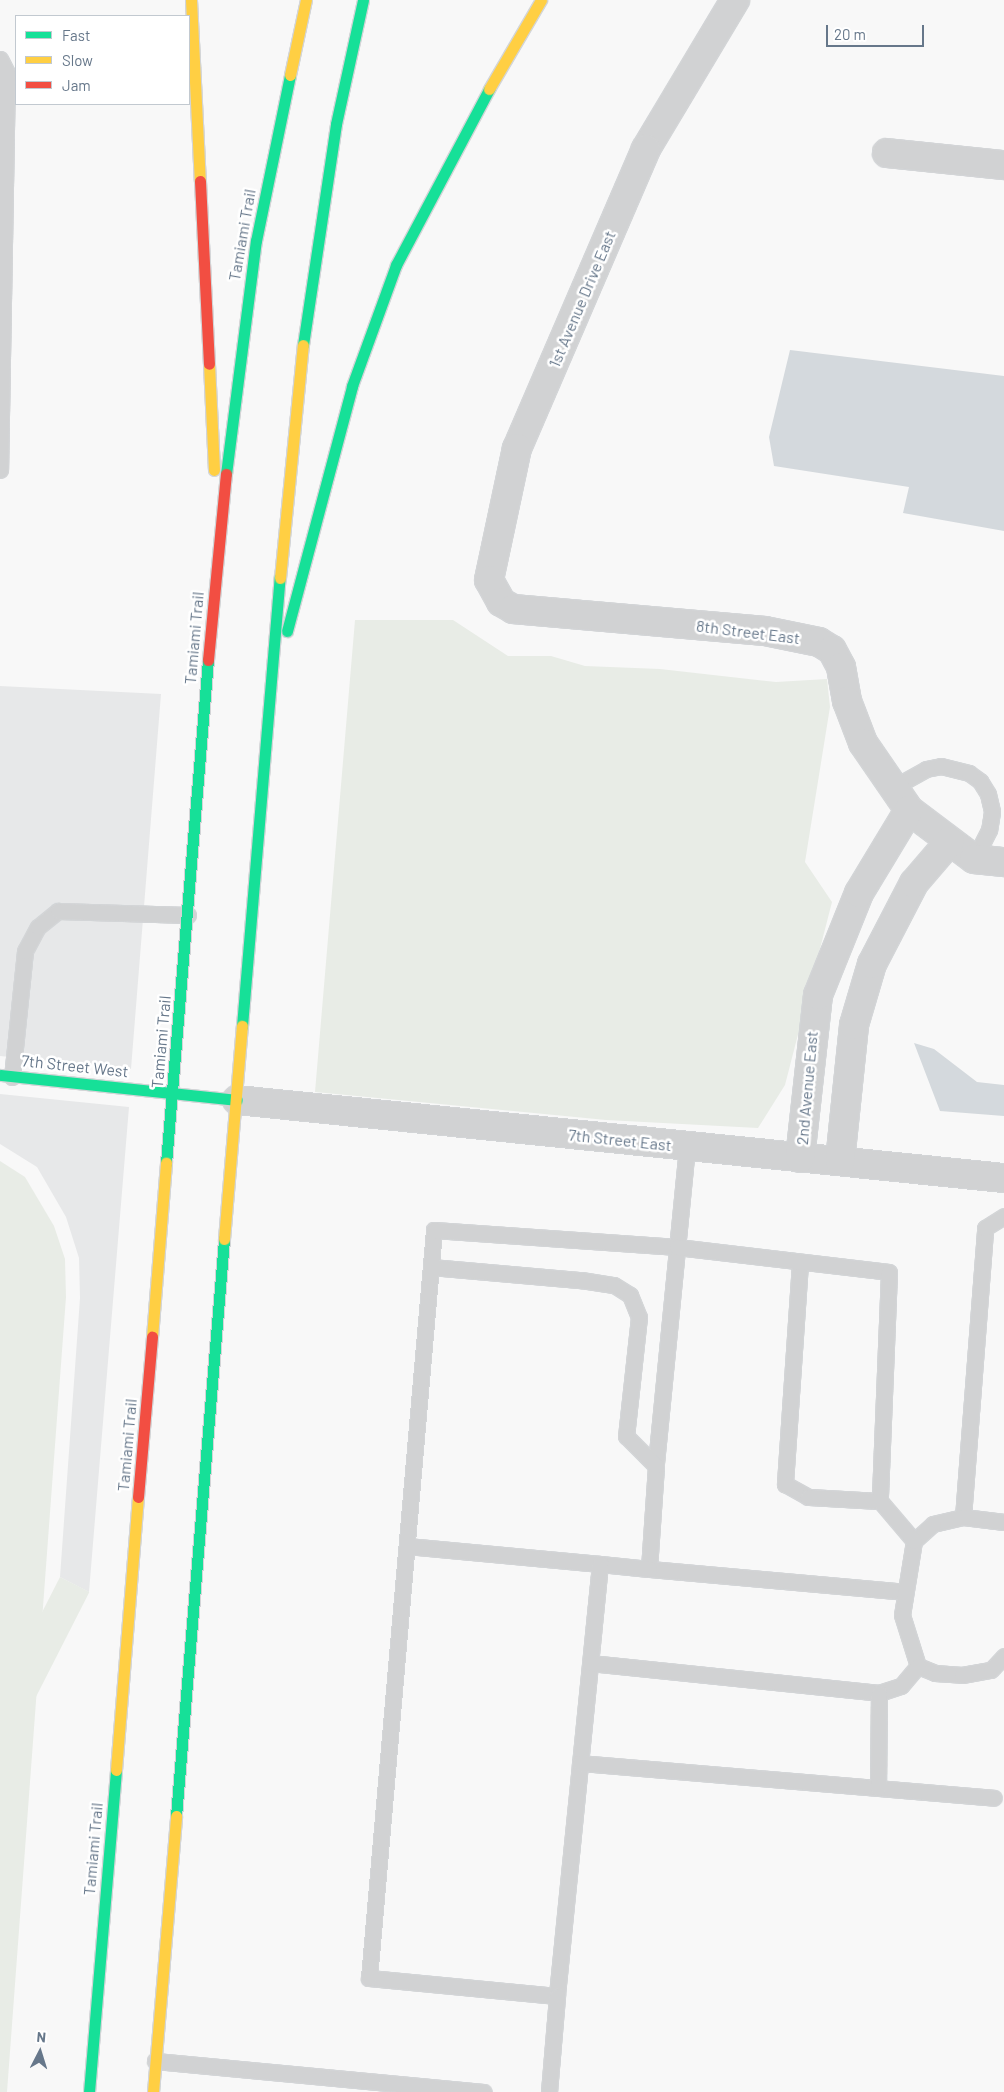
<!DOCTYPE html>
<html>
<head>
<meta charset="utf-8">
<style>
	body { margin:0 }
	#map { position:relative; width:1004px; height:2092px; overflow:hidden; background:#f8f8f8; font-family:Barlow,sans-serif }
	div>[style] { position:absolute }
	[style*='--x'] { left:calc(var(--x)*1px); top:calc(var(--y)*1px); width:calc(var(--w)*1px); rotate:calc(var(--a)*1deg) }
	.built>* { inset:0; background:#e7e8e9 }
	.green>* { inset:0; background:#e8ece6; transform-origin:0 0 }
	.water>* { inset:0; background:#d4d9dd }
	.roads { filter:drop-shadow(1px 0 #d3d5d7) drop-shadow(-1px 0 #d3d5d7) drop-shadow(0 1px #d3d5d7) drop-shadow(0 -1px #d3d5d7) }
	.lane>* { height:15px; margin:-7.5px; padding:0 7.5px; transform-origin:7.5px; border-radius:7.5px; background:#d1d2d3 }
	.street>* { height:28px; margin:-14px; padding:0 14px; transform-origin:14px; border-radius:14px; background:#d1d2d3 }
	.fast>* { height:11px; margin:-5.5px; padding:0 5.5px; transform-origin:5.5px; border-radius:5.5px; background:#16e098 }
	.slow>* { height:11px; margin:-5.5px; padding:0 5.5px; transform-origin:5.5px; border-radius:5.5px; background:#ffcf43 }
	.jam>* { height:11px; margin:-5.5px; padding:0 5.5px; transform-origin:5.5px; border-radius:5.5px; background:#f24e42 }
	span { translate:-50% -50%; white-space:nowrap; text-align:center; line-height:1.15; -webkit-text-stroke:5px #fff; paint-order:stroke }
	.street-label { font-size:16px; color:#66778a }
	.legend { position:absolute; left:15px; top:15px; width:175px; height:90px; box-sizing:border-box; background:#fff; border:1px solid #c2c9d0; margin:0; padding:6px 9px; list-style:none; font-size:15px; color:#66778a }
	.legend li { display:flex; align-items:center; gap:10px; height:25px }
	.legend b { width:25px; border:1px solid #c2c9d0 }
	.north { position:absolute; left:15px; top:2027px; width:50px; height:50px; -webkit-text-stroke:4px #fff; paint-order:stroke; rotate:5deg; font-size:14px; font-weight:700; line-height:20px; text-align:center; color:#66778a }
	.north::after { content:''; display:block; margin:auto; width:18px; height:22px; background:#66778a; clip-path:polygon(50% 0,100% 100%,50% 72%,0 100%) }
	.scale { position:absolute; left:826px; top:25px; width:98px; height:22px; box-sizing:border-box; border:2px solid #66778a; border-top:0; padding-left:6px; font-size:15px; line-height:18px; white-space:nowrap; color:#66778a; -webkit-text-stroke:4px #fff; paint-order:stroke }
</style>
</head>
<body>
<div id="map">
	<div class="built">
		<div style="clip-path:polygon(0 686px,161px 694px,131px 1069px,0 1056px)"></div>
		<div style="clip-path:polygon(0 1094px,129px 1107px,89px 1592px,60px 1577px,80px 1298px,79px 1258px,66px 1217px,37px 1167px,0 1144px)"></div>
	</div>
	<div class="green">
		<div style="clip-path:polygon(355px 620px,453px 620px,508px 656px,551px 656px,585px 666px,660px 669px,776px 682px,827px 679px,830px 707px,805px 862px,832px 902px,785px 1085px,758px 1128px,606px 1120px,315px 1092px)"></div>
		<div style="clip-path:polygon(0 1161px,25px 1177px,54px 1226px,65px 1259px,66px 1297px,7px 2092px,0 2092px)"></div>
		<div style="left:60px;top:1577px;width:33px;height:516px;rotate:27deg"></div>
	</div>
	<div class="water">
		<div style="clip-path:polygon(790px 350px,1004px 376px,1004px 531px,903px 513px,909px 487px,774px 466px,769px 437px)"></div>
		<div style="clip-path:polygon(914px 1043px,934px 1049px,977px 1082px,1004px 1085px,1004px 1116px,940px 1111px)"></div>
	</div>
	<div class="roads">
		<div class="lane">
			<div style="--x:0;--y:59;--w:16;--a:63"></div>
			<div style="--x:7;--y:73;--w:397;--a:91"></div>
			<div style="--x:894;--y:787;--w:37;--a:-29"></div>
			<div style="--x:926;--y:769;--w:15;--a:-11"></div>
			<div style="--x:941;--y:766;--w:29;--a:14"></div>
			<div style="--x:969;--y:773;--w:14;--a:36"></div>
			<div style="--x:980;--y:781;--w:15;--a:58"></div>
			<div style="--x:988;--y:794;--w:18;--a:77"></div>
			<div style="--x:992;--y:812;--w:18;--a:99"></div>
			<div style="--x:989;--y:830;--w:33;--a:117"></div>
			<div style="--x:12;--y:1077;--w:127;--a:-84.1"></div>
			<div style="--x:25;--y:951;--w:27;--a:-62"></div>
			<div style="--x:38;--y:927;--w:26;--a:-39"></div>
			<div style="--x:58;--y:911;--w:130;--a:1.8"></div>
			<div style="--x:687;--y:1147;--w:321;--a:95.6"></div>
			<div style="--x:656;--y:1466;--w:103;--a:93.9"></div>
			<div style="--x:649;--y:1569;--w:257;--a:5.1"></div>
			<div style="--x:800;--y:1263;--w:222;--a:93.9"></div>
			<div style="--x:785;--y:1484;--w:26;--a:29"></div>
			<div style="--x:808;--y:1497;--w:72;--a:3.2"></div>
			<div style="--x:431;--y:1267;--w:151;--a:5"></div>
			<div style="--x:581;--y:1280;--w:33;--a:9"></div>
			<div style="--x:614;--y:1285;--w:19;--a:32"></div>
			<div style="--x:630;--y:1295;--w:24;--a:68"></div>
			<div style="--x:639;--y:1317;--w:120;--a:96.2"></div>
			<div style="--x:626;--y:1436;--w:42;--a:45"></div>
			<div style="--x:963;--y:1517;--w:290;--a:-85.6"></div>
			<div style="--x:985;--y:1228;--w:22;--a:-32"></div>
			<div style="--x:1004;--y:1522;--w:41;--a:-173"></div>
			<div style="--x:963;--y:1517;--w:31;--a:167"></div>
			<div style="--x:933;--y:1524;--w:25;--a:138"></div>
			<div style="--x:914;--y:1541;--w:75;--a:99.2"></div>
			<div style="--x:902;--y:1615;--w:53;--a:72.6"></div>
			<div style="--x:918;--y:1666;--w:18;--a:22"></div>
			<div style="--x:935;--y:1673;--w:27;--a:4"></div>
			<div style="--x:962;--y:1675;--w:29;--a:-10"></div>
			<div style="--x:991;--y:1670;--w:19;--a:-47"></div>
			<div style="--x:407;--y:1546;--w:194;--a:5.3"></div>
			<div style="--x:649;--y:1569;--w:49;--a:-174.2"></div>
			<div style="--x:600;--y:1564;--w:434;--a:95.7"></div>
			<div style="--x:557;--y:1996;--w:189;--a:-174.5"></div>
			<div style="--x:369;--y:1978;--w:751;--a:-85.03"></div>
			<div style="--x:434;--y:1230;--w:244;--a:4"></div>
			<div style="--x:677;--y:1247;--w:213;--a:6.7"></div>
			<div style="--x:889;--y:1272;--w:229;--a:92.3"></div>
			<div style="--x:880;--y:1501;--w:52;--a:49.6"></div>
			<div style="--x:590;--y:1663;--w:291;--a:5.9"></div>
			<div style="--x:879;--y:1693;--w:23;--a:-18"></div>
			<div style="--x:901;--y:1686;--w:26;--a:-50"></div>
			<div style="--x:580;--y:1763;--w:415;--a:4.8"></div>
			<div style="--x:878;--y:1788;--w:95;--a:-89.4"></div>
			<div style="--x:155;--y:2061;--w:330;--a:5.4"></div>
			<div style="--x:549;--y:2092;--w:96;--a:-85.2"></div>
		</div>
		<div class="street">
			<div style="--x:735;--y:0;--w:174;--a:120.9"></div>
			<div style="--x:646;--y:149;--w:326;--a:113.3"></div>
			<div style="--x:517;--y:448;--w:135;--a:102"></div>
			<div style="--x:489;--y:580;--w:25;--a:61"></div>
			<div style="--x:501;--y:602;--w:14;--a:30"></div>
			<div style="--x:513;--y:609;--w:253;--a:5"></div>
			<div style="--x:765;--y:631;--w:55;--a:11.5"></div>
			<div style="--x:819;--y:642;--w:15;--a:32"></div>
			<div style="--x:832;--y:650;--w:19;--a:62"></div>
			<div style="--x:841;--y:667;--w:35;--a:80"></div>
			<div style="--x:847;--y:701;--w:45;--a:69.1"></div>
			<div style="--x:863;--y:743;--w:81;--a:55.5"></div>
			<div style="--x:909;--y:810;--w:81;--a:37"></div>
			<div style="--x:974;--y:859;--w:30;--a:6"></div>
			<div style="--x:887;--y:153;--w:118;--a:5.9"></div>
			<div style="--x:237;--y:1100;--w:771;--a:5.81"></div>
			<div style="--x:800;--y:1158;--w:164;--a:-83.7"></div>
			<div style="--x:818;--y:995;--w:110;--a:-68.1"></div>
			<div style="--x:859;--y:893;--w:97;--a:-58.9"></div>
			<div style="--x:840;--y:1161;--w:137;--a:-84.1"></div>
			<div style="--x:854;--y:1025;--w:64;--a:-73.6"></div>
			<div style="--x:872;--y:964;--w:91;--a:-62.6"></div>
			<div style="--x:914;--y:883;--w:55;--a:-49.4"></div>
		</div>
		<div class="fast">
			<div style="--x:303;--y:345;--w:223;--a:-81.5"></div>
			<div style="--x:336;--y:124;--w:127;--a:-77.7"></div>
			<div style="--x:226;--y:474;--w:235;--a:-82.7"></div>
			<div style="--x:256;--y:241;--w:169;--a:-78.4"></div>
			<div style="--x:287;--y:631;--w:253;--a:-75.1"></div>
			<div style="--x:352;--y:386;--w:129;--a:-70"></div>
			<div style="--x:396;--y:265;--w:199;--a:-62.1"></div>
			<div style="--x:242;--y:1026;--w:450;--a:-85.2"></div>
			<div style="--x:0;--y:1075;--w:238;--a:6"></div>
			<div style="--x:166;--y:1163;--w:505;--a:-85.23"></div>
			<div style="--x:176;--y:1816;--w:579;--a:-85.24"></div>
			<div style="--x:89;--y:2092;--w:323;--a:-85.2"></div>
		</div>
		<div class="slow">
			<div style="--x:191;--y:0;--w:181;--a:87.2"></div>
			<div style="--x:290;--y:75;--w:77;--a:-78"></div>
			<div style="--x:489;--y:89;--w:103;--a:-59.7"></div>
			<div style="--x:209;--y:364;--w:106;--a:87.3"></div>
			<div style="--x:280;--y:578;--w:234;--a:-84.4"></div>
			<div style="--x:224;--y:1239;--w:214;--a:-85.2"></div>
			<div style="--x:152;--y:1337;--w:175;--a:-85.4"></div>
			<div style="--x:116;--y:1770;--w:274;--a:-85.4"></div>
			<div style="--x:153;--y:2092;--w:277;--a:-85.2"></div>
		</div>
		<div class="jam">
			<div style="--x:200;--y:181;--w:183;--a:87.2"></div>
			<div style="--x:208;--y:660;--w:187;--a:-84.5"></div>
			<div style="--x:138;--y:1497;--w:161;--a:-85"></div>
		</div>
	</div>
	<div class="street-label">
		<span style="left:242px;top:235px;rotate:-80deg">Tamiami Trail</span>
		<span style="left:582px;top:299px;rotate:-67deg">1st Avenue Drive East</span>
		<span style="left:748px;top:632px;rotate:7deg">8th Street East</span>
		<span style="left:194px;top:638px;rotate:-85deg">Tamiami Trail</span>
		<span style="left:161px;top:1042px;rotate:-85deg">Tamiami Trail</span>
		<span style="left:75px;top:1066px;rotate:6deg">7th Street West</span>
		<span style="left:807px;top:1088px;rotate:-85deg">2nd Avenue East</span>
		<span style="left:620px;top:1140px;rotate:6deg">7th Street East</span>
		<span style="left:127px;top:1445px;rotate:-85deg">Tamiami Trail</span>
		<span style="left:93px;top:1849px;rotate:-85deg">Tamiami Trail</span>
	</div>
	<ul class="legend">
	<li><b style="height:6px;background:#16e098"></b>Fast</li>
	<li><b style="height:6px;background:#ffcf43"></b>Slow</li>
	<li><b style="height:6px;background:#f24e42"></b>Jam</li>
	</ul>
	<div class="north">N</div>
	<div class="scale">20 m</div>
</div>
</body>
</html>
